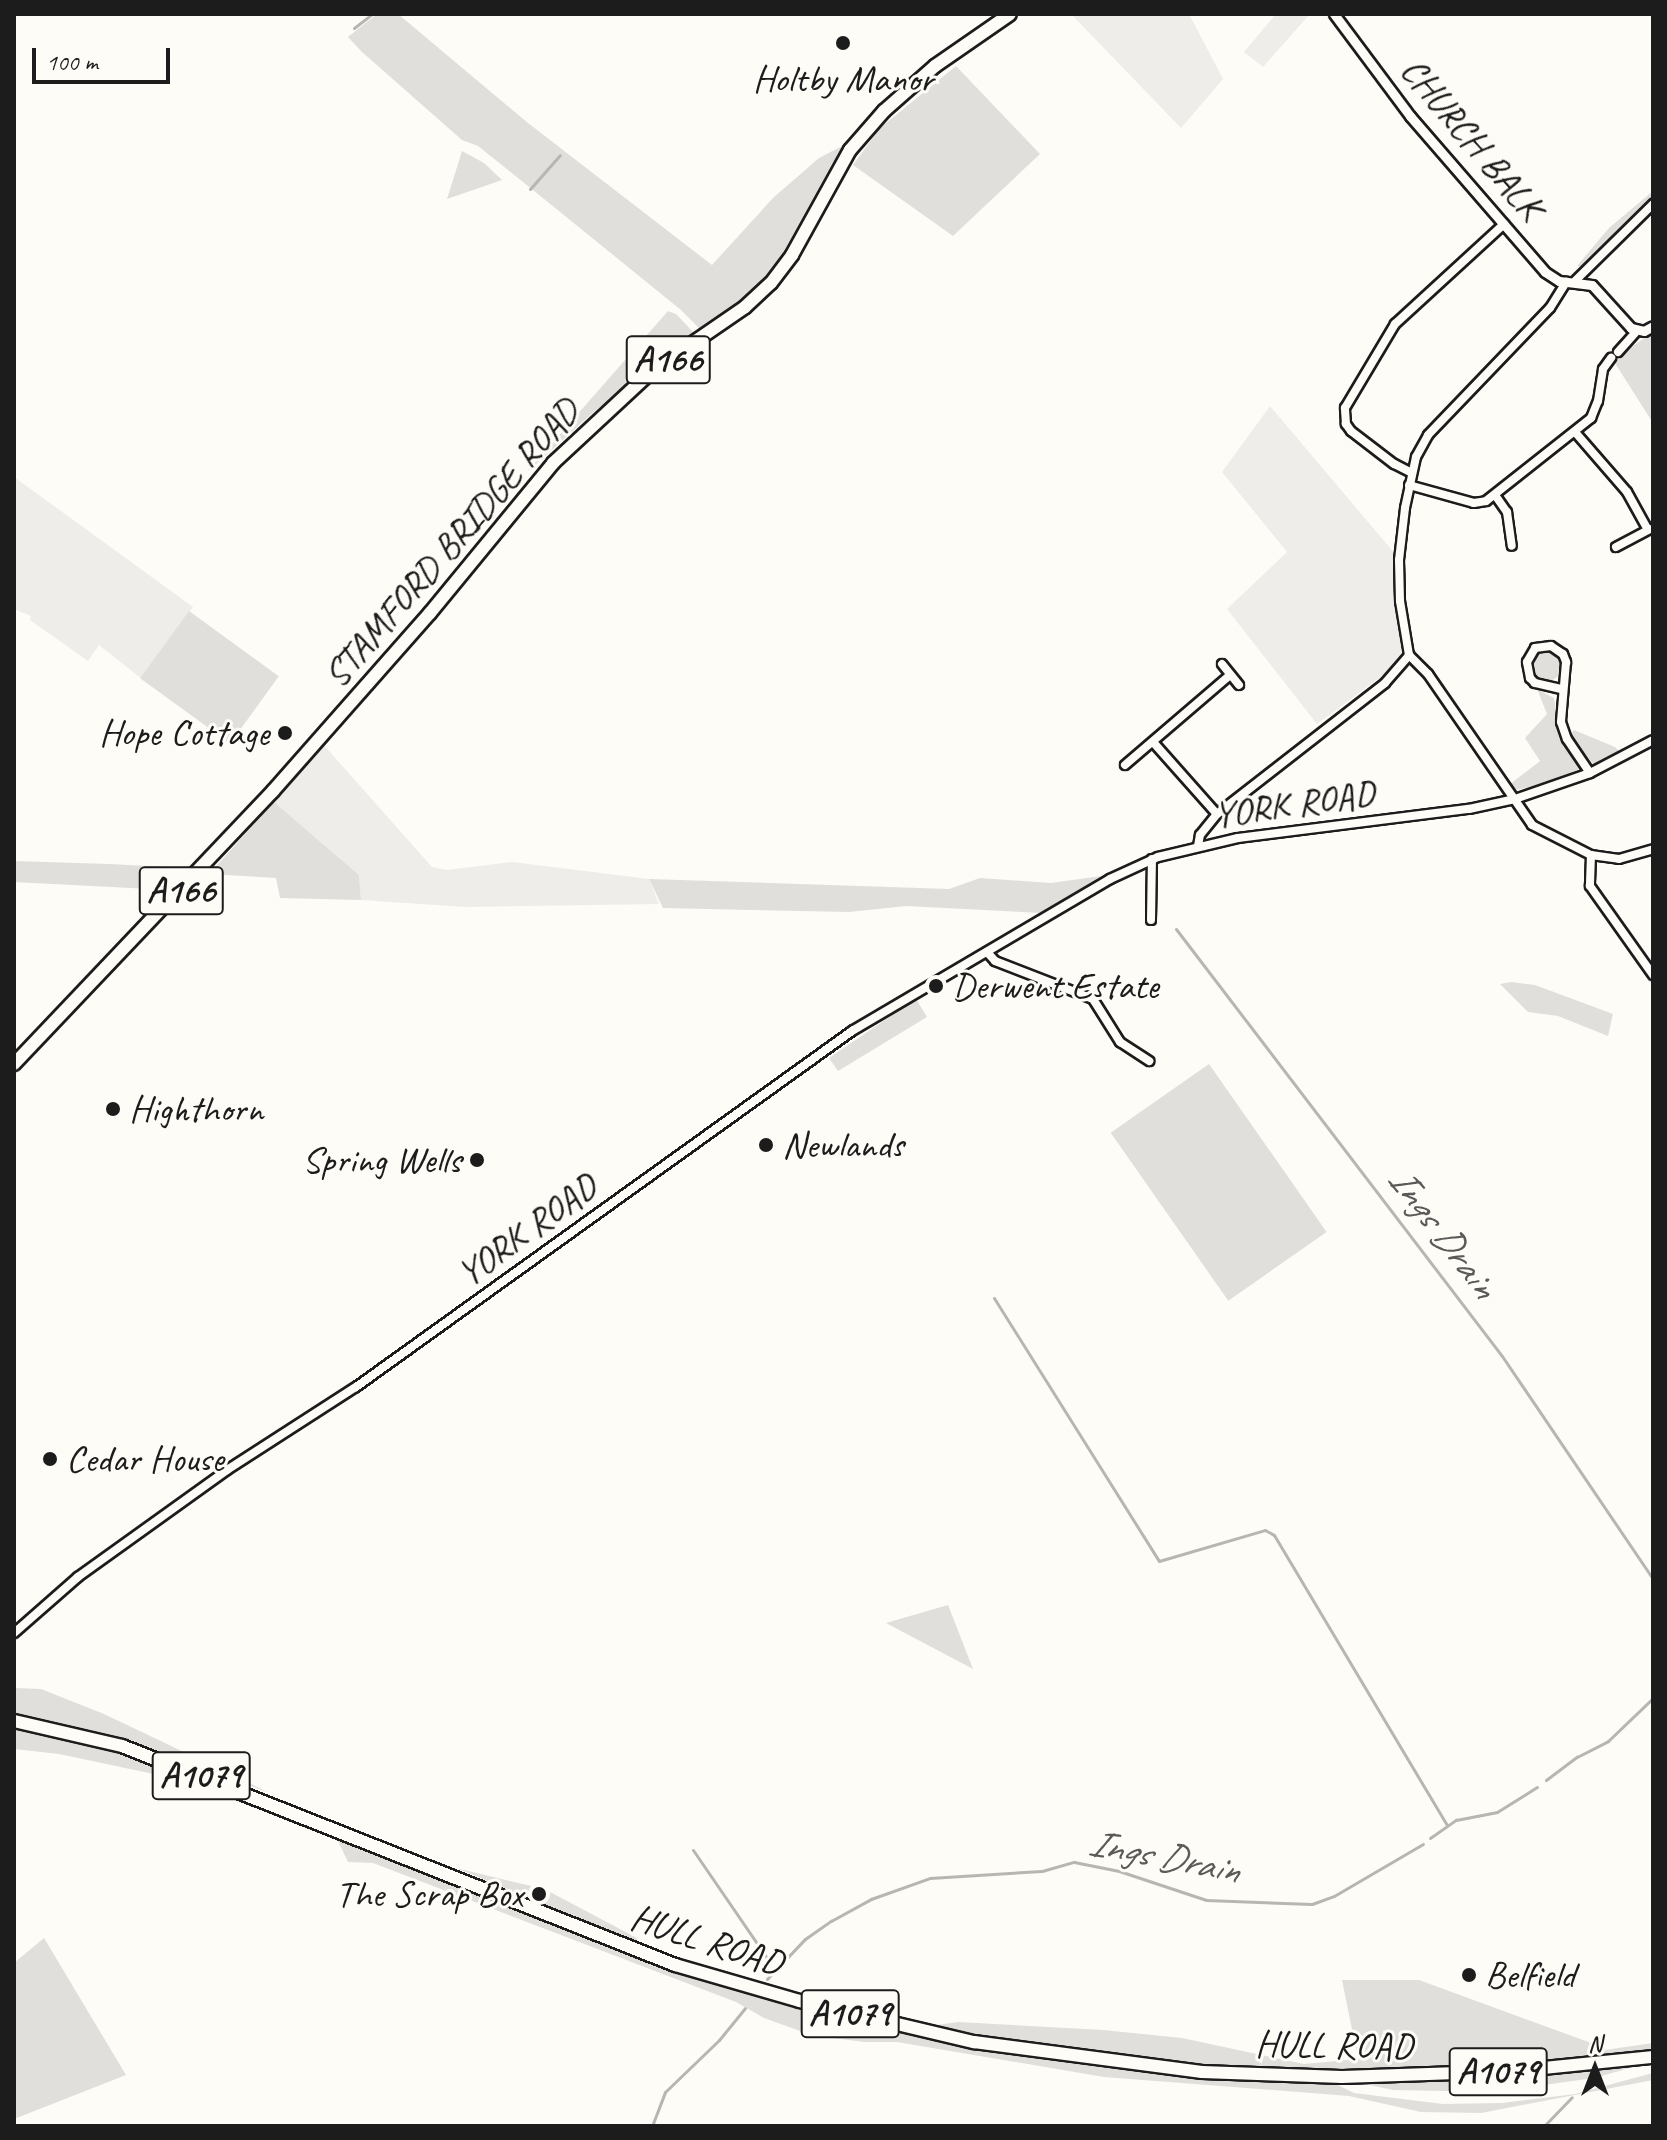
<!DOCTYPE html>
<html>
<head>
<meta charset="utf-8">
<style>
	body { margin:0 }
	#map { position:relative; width:1667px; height:2140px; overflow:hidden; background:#fdfcf7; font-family:Caveat,sans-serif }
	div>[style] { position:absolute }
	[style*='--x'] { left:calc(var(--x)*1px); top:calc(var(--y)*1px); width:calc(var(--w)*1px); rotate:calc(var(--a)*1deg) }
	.built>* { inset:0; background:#eeede9 }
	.green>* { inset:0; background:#e0dfdb; transform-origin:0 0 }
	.round { border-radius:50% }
	.stream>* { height:3px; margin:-1.5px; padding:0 1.5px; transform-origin:1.5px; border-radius:1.5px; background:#b7b6b2 }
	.roads { filter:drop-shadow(2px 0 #1c1c1c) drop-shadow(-2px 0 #1c1c1c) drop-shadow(0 2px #1c1c1c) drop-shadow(0 -2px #1c1c1c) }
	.minor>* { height:8px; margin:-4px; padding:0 4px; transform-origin:4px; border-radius:4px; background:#fdfcf7 }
	.tertiary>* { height:9px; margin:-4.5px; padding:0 4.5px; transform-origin:4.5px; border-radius:4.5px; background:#fdfcf7 }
	.trunk>* { height:12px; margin:-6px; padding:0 6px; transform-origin:6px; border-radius:6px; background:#fdfcf7 }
	.dots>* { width:22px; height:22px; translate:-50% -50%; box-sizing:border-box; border:4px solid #fdfcf7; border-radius:50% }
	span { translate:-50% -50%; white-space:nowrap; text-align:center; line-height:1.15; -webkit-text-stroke:6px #fdfcf7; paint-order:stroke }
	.shield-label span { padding:2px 6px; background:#fdfcf7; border:2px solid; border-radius:6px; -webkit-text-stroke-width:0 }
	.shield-label { font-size:36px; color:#1c1c1c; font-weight:700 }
	.poi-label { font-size:38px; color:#1c1c1c }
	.right { translate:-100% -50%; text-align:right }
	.left { translate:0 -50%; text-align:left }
	.street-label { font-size:38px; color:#1c1c1c }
	.water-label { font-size:40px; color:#5a5a58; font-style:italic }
	.frame { position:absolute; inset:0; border:16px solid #1c1c1c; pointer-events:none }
	.north { position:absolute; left:1555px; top:2028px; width:80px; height:80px; -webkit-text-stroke:6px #fdfcf7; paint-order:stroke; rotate:0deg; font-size:22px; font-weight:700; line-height:32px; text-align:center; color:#1c1c1c }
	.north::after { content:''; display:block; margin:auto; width:28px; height:36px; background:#1c1c1c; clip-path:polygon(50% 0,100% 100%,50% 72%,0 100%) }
	.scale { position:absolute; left:32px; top:48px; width:138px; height:36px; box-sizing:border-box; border:4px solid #1c1c1c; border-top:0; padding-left:10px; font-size:24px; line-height:28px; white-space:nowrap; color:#1c1c1c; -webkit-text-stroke:6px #fdfcf7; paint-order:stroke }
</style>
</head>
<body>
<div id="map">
	<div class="built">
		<div style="clip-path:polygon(1189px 14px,1223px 79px,1181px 128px,1072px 15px)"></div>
		<div style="clip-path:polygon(1276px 14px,1310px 14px,1263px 67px,1244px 52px)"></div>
		<div style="clip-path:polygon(1270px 406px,1396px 555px,1395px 598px,1403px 647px,1397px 665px,1317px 724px,1227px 609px,1287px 552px,1222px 472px)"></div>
		<div style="clip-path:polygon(14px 477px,193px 607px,142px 679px,99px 645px,88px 661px,30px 620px,31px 616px,14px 609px)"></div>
		<div style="clip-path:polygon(322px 743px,432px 867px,447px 870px,512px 862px,649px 879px,659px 904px,466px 907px,361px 900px,359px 875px,274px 802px)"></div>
	</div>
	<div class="green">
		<div style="clip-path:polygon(377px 14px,398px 14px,528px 123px,712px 265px,773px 198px,819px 158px,848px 143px,832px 164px,772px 273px,738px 305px,700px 329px,681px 310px,533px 190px,478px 146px,462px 140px,362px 52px,348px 37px)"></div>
		<div style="clip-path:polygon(956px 66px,1040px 154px,953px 236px,853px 165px,880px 128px)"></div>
		<div style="clip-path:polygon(462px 151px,484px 163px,502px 180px,447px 199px)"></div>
		<div style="clip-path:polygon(1653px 191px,1653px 198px,1582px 267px,1577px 266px,1609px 228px)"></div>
		<div style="clip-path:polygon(668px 311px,676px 314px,695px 334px,596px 410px,526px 473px)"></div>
		<div style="clip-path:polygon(1653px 332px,1653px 423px,1613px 360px)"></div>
		<div style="left:189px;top:611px;width:111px;height:83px;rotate:36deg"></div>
		<div class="round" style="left:1532px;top:651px;width:30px;height:30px"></div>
		<div style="clip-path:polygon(1537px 689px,1554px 698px,1559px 731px,1579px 769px,1549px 783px,1515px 790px,1509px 785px,1540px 761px,1525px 738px,1547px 714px)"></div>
		<div style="clip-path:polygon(1574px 730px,1615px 747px,1619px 751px,1594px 765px,1570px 735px)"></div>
		<div style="clip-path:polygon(274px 802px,359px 875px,361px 900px,280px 898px,276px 878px,209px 874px)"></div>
		<div style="clip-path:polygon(14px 861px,109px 864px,187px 868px,170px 890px,14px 882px)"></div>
		<div style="clip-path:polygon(1101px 876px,1042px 913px,906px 906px,849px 912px,663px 908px,649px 879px,949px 889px,980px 878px,1051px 883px)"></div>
		<div style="clip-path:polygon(1511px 982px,1535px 985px,1613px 1014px,1608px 1036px,1558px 1016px,1528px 1012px,1500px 984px)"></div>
		<div style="clip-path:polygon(916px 999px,927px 1017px,838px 1071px,829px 1058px)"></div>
		<div style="left:1209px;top:1064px;width:205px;height:120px;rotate:55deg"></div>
		<div style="clip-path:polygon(948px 1605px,973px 1669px,886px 1623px)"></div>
		<div style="clip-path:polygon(14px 1688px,41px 1689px,104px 1714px,270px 1793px,112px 1735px,14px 1714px)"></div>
		<div style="clip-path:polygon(14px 1727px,115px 1750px,579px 1932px,746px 1992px,879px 2028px,1079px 2063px,1216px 2079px,1332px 2082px,1354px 2093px,1443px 2104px,1502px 2103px,1575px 2094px,1653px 2073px,1653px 2080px,1481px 2113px,1421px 2112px,1349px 2096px,1104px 2077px,897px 2042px,864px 2042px,811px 2035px,764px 2018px,736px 2002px,373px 1863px,348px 1862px,338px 1841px,187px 1781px,59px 1754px,14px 1749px)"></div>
		<div style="clip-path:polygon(456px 1868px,531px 1886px,528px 1894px,546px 1901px,550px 1892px,637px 1938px,635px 1942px)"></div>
		<div style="clip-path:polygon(44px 1938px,126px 2075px,14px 2119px,14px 1963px)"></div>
		<div style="clip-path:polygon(1342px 1980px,1419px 1980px,1594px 2044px,1598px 2051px,1653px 2043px,1653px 2050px,1604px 2058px,1470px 2067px,1268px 2069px,1165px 2063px,994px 2039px,930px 2026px,958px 2022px,1103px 2030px,1182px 2038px,1304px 2064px,1358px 2059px)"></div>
		<div style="clip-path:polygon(1630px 2068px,1594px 2078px,1493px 2092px,1393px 2090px,1360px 2083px)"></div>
	</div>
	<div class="stream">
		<div style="--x:354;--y:28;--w:23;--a:-38"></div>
		<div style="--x:530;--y:189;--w:45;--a:-48.6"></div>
		<div style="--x:1176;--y:929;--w:537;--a:52.64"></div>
		<div style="--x:1502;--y:1356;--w:269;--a:55.9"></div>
		<div style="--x:994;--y:1298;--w:310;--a:57.9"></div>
		<div style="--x:1159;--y:1561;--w:110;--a:-16.3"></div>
		<div style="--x:1265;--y:1530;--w:10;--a:29"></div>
		<div style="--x:1274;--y:1535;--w:338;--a:59.2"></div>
		<div style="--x:1546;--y:1780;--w:39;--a:-37"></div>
		<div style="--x:1577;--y:1757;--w:35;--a:-27"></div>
		<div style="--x:1608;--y:1741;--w:62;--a:-43.7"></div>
		<div style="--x:1430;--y:1838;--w:32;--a:-35"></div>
		<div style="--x:1456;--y:1820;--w:42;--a:-11"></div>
		<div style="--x:1497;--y:1812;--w:47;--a:-32"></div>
		<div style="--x:693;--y:1850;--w:131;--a:55.6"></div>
		<div style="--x:767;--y:1979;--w:55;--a:-46.5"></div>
		<div style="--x:805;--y:1939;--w:32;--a:-35"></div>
		<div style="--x:831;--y:1921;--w:46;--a:-28.8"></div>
		<div style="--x:871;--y:1899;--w:63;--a:-19.6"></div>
		<div style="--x:930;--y:1878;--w:112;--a:-3.6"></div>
		<div style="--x:1042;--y:1871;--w:33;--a:-16"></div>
		<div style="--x:1074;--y:1862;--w:46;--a:11.3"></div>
		<div style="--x:1119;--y:1871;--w:92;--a:18.4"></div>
		<div style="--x:1206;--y:1900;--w:106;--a:2.2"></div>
		<div style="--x:1312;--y:1904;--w:23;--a:-20"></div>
		<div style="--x:1334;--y:1896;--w:103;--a:-30.3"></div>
		<div style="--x:652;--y:2126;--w:36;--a:-69"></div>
		<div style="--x:665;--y:2092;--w:75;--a:-43.9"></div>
		<div style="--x:719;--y:2040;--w:41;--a:-50.9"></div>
		<div style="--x:1544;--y:2126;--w:40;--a:-46"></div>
	</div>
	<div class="roads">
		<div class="minor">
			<div style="--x:1575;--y:281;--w:110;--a:-44.6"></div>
			<div style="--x:1618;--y:352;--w:28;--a:-48"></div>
			<div style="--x:1575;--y:432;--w:79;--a:49.1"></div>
			<div style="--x:1627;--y:492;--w:43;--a:61.1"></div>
			<div style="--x:1412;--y:473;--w:20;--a:-153"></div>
			<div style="--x:1394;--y:464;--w:54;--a:-142.5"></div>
			<div style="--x:1351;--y:431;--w:9;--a:-126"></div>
			<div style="--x:1346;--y:424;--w:16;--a:-94"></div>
			<div style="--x:1345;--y:408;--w:98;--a:-59.2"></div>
			<div style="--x:1395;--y:324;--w:148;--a:-42.5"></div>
			<div style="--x:1409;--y:485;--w:67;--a:15.5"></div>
			<div style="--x:1474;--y:503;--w:12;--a:-9"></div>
			<div style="--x:1486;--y:501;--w:134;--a:-38.3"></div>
			<div style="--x:1591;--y:418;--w:18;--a:-68"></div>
			<div style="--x:1598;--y:401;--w:32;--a:-81"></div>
			<div style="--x:1603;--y:369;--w:14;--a:-54"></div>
			<div style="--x:1495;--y:495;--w:21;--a:55"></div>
			<div style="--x:1507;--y:512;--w:34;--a:82"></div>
			<div style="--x:1616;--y:547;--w:38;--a:-28"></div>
			<div style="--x:1409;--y:655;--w:55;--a:-99.5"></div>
			<div style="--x:1400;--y:601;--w:41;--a:-91.4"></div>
			<div style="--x:1399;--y:560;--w:52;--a:-83.4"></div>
			<div style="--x:1405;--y:508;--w:52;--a:-77.8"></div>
			<div style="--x:1416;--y:457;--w:25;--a:-61"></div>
			<div style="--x:1428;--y:435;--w:176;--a:-46.2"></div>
			<div style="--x:1550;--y:308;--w:31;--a:-58"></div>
			<div style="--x:1409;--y:655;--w:27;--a:45"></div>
			<div style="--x:1428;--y:674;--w:183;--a:55.4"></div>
			<div style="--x:1532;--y:825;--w:66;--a:27"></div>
			<div style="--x:1591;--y:855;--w:28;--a:8"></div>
			<div style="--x:1619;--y:859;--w:35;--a:-16"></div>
			<div style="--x:1222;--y:664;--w:27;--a:51"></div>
			<div style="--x:1561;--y:689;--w:27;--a:-167"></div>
			<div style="--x:1535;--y:683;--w:7;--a:-135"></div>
			<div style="--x:1530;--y:678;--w:16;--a:-101"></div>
			<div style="--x:1527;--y:662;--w:16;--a:-60"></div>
			<div style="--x:1535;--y:648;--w:16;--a:-7"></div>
			<div style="--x:1551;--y:646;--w:14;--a:34"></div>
			<div style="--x:1563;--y:654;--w:9;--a:69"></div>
			<div style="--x:1566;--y:662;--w:60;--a:94.8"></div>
			<div style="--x:1561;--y:722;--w:18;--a:71"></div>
			<div style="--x:1567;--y:739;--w:41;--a:55.9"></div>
			<div style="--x:1153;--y:742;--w:96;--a:48.4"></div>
			<div style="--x:1125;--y:765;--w:138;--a:-40.6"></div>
			<div style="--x:1198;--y:846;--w:11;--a:-80"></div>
			<div style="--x:1200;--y:835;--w:27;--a:-51"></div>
			<div style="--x:1217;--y:814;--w:213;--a:-37.9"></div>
			<div style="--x:1385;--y:683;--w:37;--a:-49"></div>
			<div style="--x:1591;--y:855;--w:31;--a:92"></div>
			<div style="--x:1590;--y:886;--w:109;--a:54.7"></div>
			<div style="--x:1151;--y:920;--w:61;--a:-89.1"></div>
			<div style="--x:987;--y:952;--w:12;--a:48"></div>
			<div style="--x:995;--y:961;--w:105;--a:21.2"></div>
			<div style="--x:1093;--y:999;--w:51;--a:57.9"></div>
			<div style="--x:1120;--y:1042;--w:35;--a:33"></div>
			<div style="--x:14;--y:1633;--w:85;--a:-41.2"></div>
			<div style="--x:78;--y:1577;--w:183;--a:-35.7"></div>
			<div style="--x:227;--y:1470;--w:153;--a:-32.8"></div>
			<div style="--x:356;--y:1387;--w:611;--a:-35.67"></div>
			<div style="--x:852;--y:1031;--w:299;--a:-30.5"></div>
			<div style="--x:1110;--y:879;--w:53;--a:-24.6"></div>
			<div style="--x:1158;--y:857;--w:82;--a:-13.4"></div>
			<div style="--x:1238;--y:838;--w:233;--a:-7.2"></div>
			<div style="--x:1469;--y:809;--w:47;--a:-12.3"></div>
			<div style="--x:1515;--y:799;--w:79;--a:-19.1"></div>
			<div style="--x:1590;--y:773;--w:71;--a:-27.6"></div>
		</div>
		<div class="tertiary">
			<div style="--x:1334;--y:14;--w:127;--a:53.3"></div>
			<div style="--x:1410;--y:116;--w:206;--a:49.1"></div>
			<div style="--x:1545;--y:272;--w:17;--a:33"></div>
			<div style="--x:1559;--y:281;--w:33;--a:7"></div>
			<div style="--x:1592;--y:285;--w:58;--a:47.8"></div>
			<div style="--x:1631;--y:328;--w:13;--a:13"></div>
			<div style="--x:1644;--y:331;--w:10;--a:-29"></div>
		</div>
		<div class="trunk">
			<div style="--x:14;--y:1064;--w:376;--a:-46.5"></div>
			<div style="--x:273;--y:791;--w:237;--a:-48.6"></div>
			<div style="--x:430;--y:613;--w:194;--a:-50.6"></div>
			<div style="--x:553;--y:463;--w:135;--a:-42.9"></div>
			<div style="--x:652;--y:371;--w:113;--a:-34.5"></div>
			<div style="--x:745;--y:307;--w:35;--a:-43"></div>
			<div style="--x:771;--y:283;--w:35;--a:-53"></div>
			<div style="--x:792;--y:255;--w:120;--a:-61.1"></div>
			<div style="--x:850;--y:150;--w:52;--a:-48.9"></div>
			<div style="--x:884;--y:111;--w:68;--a:-41.4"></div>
			<div style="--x:935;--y:66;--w:91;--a:-34.7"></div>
			<div style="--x:14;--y:1721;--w:111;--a:13"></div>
			<div style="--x:122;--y:1746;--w:595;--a:21.6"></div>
			<div style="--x:675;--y:1965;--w:130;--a:16.1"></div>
			<div style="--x:800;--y:2001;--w:179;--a:13.3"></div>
			<div style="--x:974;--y:2042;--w:230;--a:7.5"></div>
			<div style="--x:1202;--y:2072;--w:140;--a:2"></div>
			<div style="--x:1342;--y:2077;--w:172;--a:-2"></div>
			<div style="--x:1514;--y:2071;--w:140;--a:-5.8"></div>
		</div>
	</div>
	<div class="dots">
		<div style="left:843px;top:43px;background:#1c1c1c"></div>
		<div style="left:285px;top:733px;background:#1c1c1c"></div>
		<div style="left:936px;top:986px;background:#1c1c1c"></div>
		<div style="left:113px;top:1109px;background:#1c1c1c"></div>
		<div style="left:766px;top:1145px;background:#1c1c1c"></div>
		<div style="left:477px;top:1160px;background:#1c1c1c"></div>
		<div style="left:50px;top:1459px;background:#1c1c1c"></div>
		<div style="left:539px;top:1894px;background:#1c1c1c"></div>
		<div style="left:1469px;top:1975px;background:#1c1c1c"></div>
	</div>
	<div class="shield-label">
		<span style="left:668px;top:360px">A166</span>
		<span style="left:181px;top:891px">A166</span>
		<span style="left:201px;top:1776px">A1079</span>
		<span style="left:850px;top:2014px">A1079</span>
		<span style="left:1498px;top:2072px">A1079</span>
	</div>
	<div class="poi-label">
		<span style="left:843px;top:79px">Holtby Manor</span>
		<span class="right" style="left:269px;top:733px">Hope Cottage</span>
		<span class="left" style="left:952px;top:986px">Derwent Estate</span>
		<span class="left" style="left:129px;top:1109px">Highthorn</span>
		<span class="left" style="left:782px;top:1145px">Newlands</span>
		<span class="right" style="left:461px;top:1160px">Spring Wells</span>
		<span class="left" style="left:66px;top:1459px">Cedar House</span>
		<span class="right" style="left:523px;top:1894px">The Scrap Box</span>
		<span class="left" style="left:1485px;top:1975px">Belfield</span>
	</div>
	<div class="street-label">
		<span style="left:1472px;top:138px;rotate:50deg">CHURCH BALK</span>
		<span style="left:451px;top:543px;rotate:-49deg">STAMFORD BRIDGE ROAD</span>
		<span style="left:1294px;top:804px;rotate:-8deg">YORK ROAD</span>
		<span style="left:527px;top:1230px;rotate:-36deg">YORK ROAD</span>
		<span style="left:707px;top:1940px;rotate:18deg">HULL ROAD</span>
		<span style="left:1334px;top:2045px;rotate:1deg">HULL ROAD</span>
	</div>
	<div class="water-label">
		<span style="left:1443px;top:1232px;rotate:53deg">Ings Drain</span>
		<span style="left:1164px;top:1856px;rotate:11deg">Ings Drain</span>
	</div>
	<div class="frame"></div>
	<div class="north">N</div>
	<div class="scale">100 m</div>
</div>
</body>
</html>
